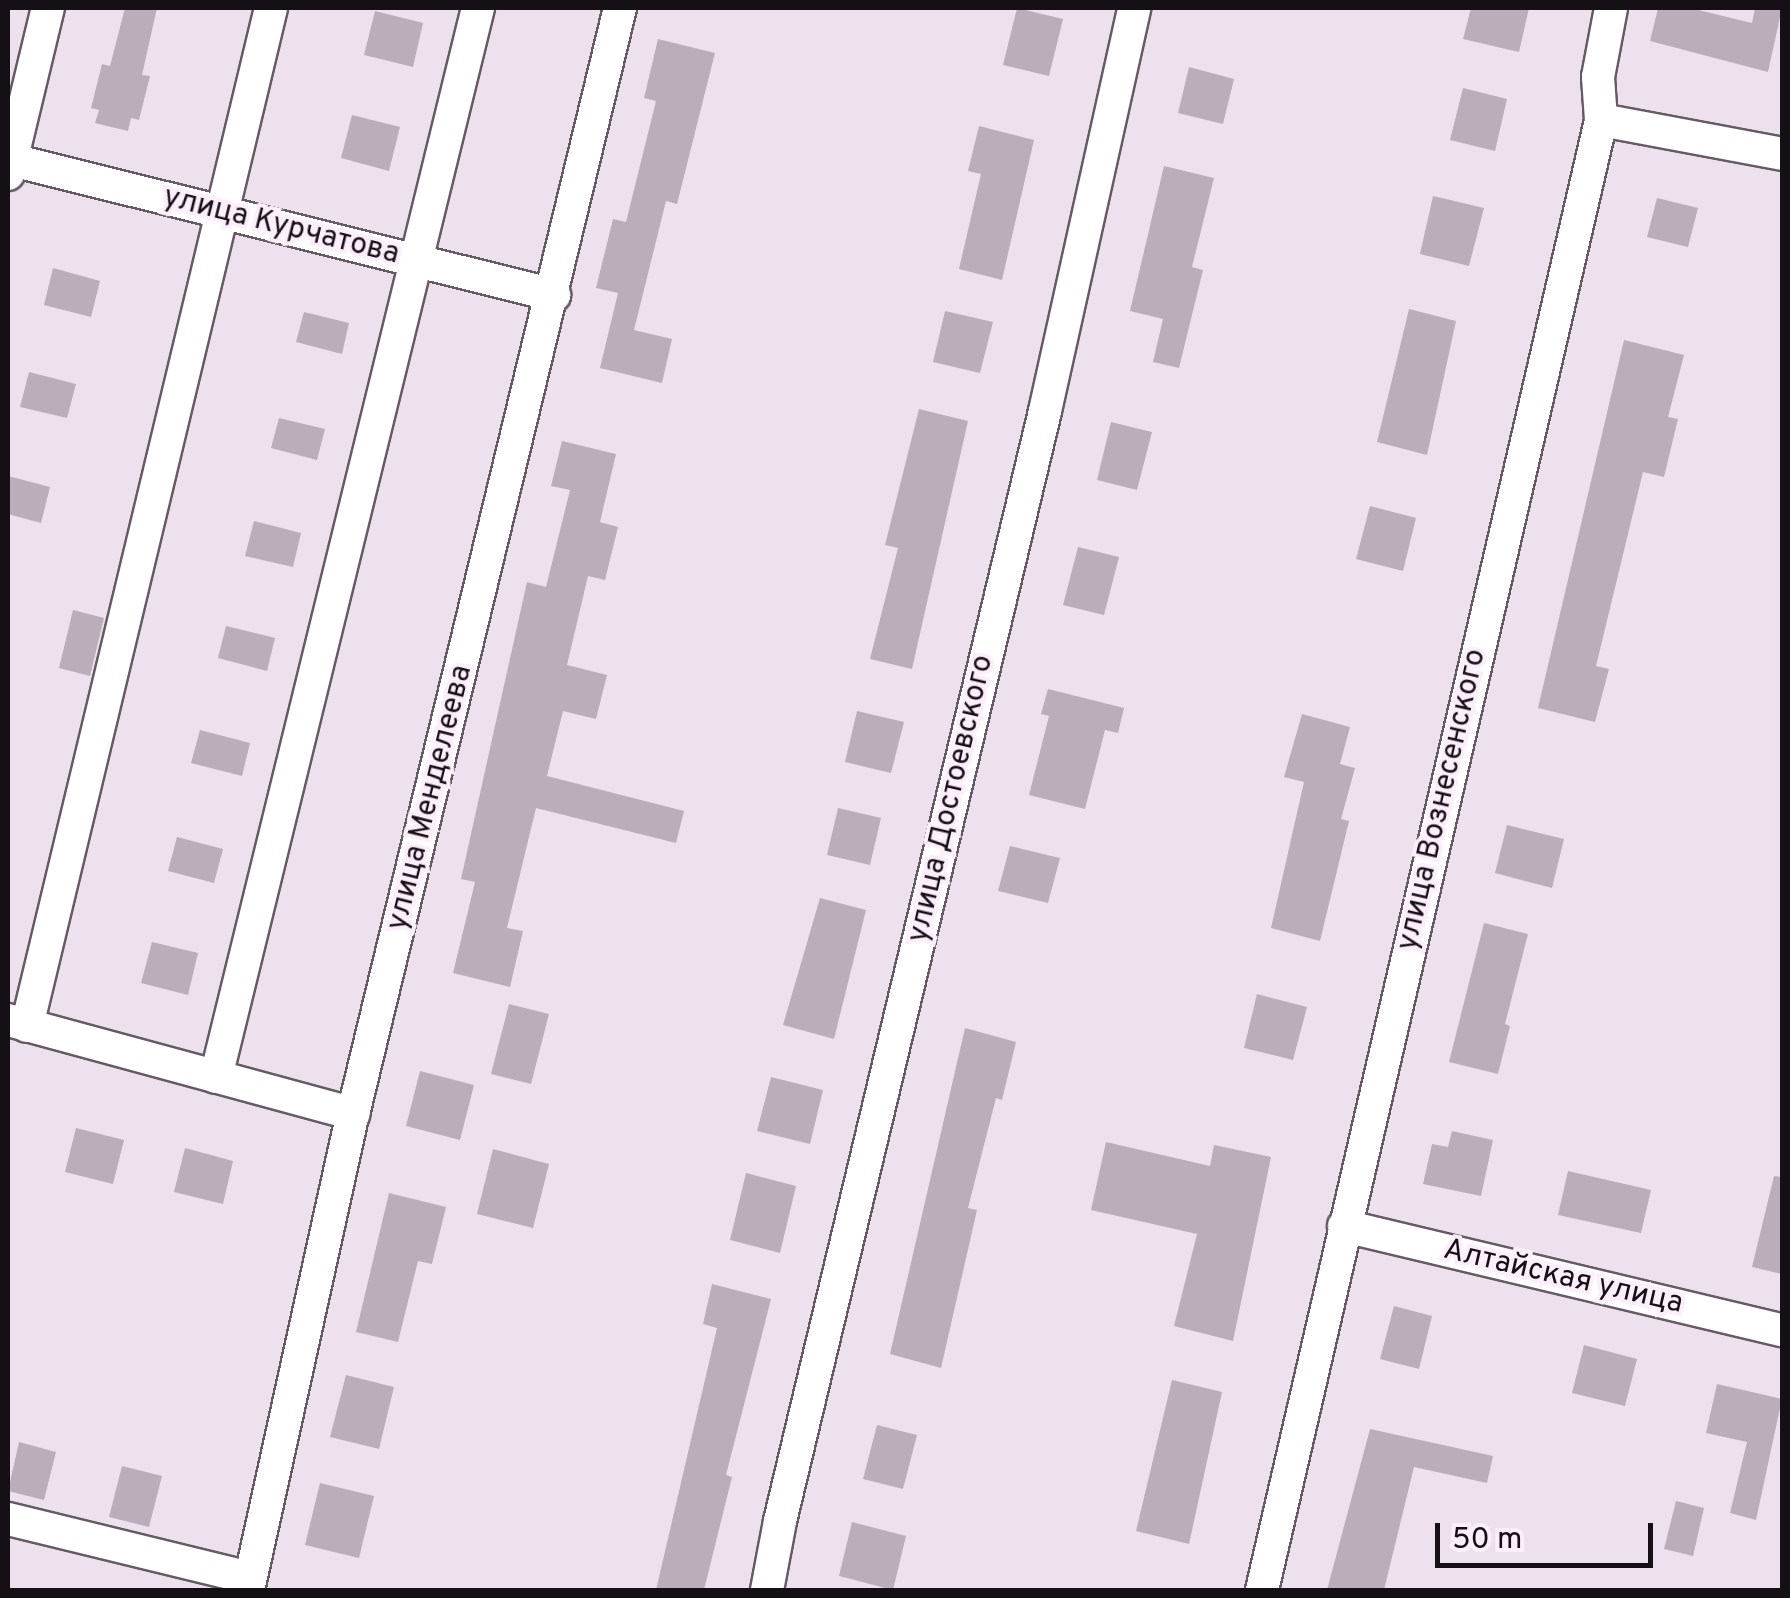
<!DOCTYPE html>
<html>
<head>
<meta charset="utf-8">
<style>
  body { margin:0 }
  #map { position:relative; width:1790px; height:1598px; overflow:hidden; background:#eee1ee; font-family:Overpass,sans-serif }
  div>[style] { position:absolute }
  [style*='--x'] { left:calc(var(--x)*1px); top:calc(var(--y)*1px); width:calc(var(--w)*1px); rotate:calc(var(--a)*1deg) }
  .building>* { inset:0; background:#bbaebb }
  .roads { filter:drop-shadow(2px 0 #655a65) drop-shadow(-2px 0 #655a65) drop-shadow(0 2px #655a65) drop-shadow(0 -2px #655a65) }
  .minor>* { height:32px; margin:-16px; padding:0 16px; transform-origin:16px; border-radius:16px; background:#fff }
  span { translate:-50% -50%; white-space:nowrap; text-align:center; line-height:1.15; -webkit-text-stroke:8px #fceefb; paint-order:stroke }
  .street-label { font-size:30px; color:#151015 }
  .frame { position:absolute; inset:0; border:10px solid #151015; pointer-events:none }
  .scale { position:absolute; left:1435px; top:1523px; width:218px; height:45px; box-sizing:border-box; border:5px solid #151015; border-top:0; padding-left:12px; font-size:30px; line-height:35px; white-space:nowrap; color:#151015; -webkit-text-stroke:8px #fceefb; paint-order:stroke }
</style>
</head>
<body>
<div id="map">
  <div class="building">
    <div style="clip-path:polygon(125px 8px,157px 8px,142px 75px,150px 76px,139px 120px,131px 118px,128px 131px,95px 123px,99px 110px,91px 108px,102px 64px,110px 66px)"></div>
    <div style="clip-path:polygon(1017px 8px,1063px 19px,1049px 76px,1003px 65px)"></div>
    <div style="clip-path:polygon(1471px 8px,1529px 8px,1519px 52px,1463px 39px)"></div>
    <div style="clip-path:polygon(1658px 8px,1690px 8px,1752px 23px,1755px 8px,1782px 8px,1768px 72px,1650px 41px)"></div>
    <div style="clip-path:polygon(375px 11px,423px 23px,413px 67px,364px 55px)"></div>
    <div style="clip-path:polygon(658px 39px,715px 53px,677px 204px,666px 201px,634px 330px,672px 339px,662px 383px,600px 368px,618px 293px,596px 288px,613px 219px,626px 222px,656px 101px,644px 98px)"></div>
    <div style="clip-path:polygon(1189px 67px,1234px 79px,1223px 124px,1178px 113px)"></div>
    <div style="clip-path:polygon(1463px 88px,1507px 99px,1495px 151px,1450px 140px)"></div>
    <div style="clip-path:polygon(352px 115px,400px 127px,389px 171px,341px 158px)"></div>
    <div style="clip-path:polygon(979px 126px,1034px 140px,1002px 280px,959px 269px,981px 174px,968px 171px)"></div>
    <div style="clip-path:polygon(1164px 166px,1214px 178px,1192px 267px,1203px 270px,1179px 368px,1153px 362px,1163px 319px,1130px 311px)"></div>
    <div style="clip-path:polygon(1433px 196px,1484px 208px,1469px 266px,1420px 254px)"></div>
    <div style="clip-path:polygon(1657px 198px,1698px 208px,1688px 247px,1647px 237px)"></div>
    <div style="clip-path:polygon(53px 268px,100px 281px,91px 317px,44px 305px)"></div>
    <div style="clip-path:polygon(1409px 309px,1456px 321px,1427px 455px,1377px 442px)"></div>
    <div style="clip-path:polygon(945px 311px,993px 322px,980px 373px,933px 362px)"></div>
    <div style="clip-path:polygon(304px 312px,349px 323px,342px 354px,296px 342px)"></div>
    <div style="clip-path:polygon(1624px 340px,1684px 355px,1668px 417px,1678px 419px,1664px 477px,1643px 472px,1596px 666px,1609px 669px,1595px 722px,1538px 708px)"></div>
    <div style="clip-path:polygon(29px 372px,76px 384px,67px 418px,20px 407px)"></div>
    <div style="clip-path:polygon(919px 409px,968px 421px,912px 669px,870px 659px,898px 548px,885px 545px)"></div>
    <div style="clip-path:polygon(279px 418px,325px 429px,317px 460px,271px 448px)"></div>
    <div style="clip-path:polygon(1111px 422px,1152px 432px,1137px 490px,1097px 480px)"></div>
    <div style="clip-path:polygon(562px 441px,616px 454px,600px 522px,618px 527px,605px 580px,588px 576px,567px 665px,607px 675px,596px 719px,563px 711px,547px 776px,684px 811px,676px 843px,536px 808px,507px 928px,523px 931px,510px 987px,453px 973px,475px 882px,461px 879px,527px 582px,546px 587px,570px 490px,551px 486px)"></div>
    <div style="clip-path:polygon(8px 476px,50px 487px,41px 523px,8px 514px)"></div>
    <div style="clip-path:polygon(1370px 506px,1416px 518px,1403px 571px,1356px 559px)"></div>
    <div style="clip-path:polygon(254px 521px,301px 533px,293px 567px,245px 556px)"></div>
    <div style="clip-path:polygon(1078px 547px,1119px 557px,1104px 615px,1063px 605px)"></div>
    <div style="clip-path:polygon(73px 610px,104px 618px,90px 676px,59px 668px)"></div>
    <div style="clip-path:polygon(226px 626px,275px 638px,267px 671px,218px 658px)"></div>
    <div style="clip-path:polygon(1048px 689px,1124px 708px,1118px 733px,1105px 730px,1085px 809px,1029px 795px,1049px 716px,1041px 714px)"></div>
    <div style="clip-path:polygon(857px 711px,904px 722px,891px 773px,845px 762px)"></div>
    <div style="clip-path:polygon(1302px 714px,1350px 727px,1340px 764px,1355px 768px,1341px 819px,1349px 821px,1320px 941px,1271px 928px,1304px 782px,1284px 777px)"></div>
    <div style="clip-path:polygon(200px 730px,250px 743px,242px 776px,191px 763px)"></div>
    <div style="clip-path:polygon(838px 808px,881px 818px,870px 865px,827px 855px)"></div>
    <div style="clip-path:polygon(1507px 825px,1564px 839px,1552px 888px,1495px 873px)"></div>
    <div style="clip-path:polygon(177px 837px,223px 849px,214px 883px,168px 871px)"></div>
    <div style="clip-path:polygon(1010px 846px,1060px 858px,1048px 903px,998px 891px)"></div>
    <div style="clip-path:polygon(820px 898px,866px 910px,834px 1039px,783px 1025px)"></div>
    <div style="clip-path:polygon(1484px 923px,1528px 934px,1505px 1024px,1510px 1026px,1498px 1074px,1449px 1062px)"></div>
    <div style="clip-path:polygon(152px 942px,198px 953px,188px 995px,141px 983px)"></div>
    <div style="clip-path:polygon(1257px 994px,1307px 1007px,1293px 1060px,1244px 1048px)"></div>
    <div style="clip-path:polygon(509px 1004px,549px 1014px,531px 1084px,491px 1074px)"></div>
    <div style="clip-path:polygon(965px 1028px,1016px 1042px,1002px 1100px,996px 1098px,968px 1208px,977px 1210px,941px 1368px,890px 1354px)"></div>
    <div style="clip-path:polygon(420px 1071px,474px 1085px,460px 1140px,406px 1126px)"></div>
    <div style="clip-path:polygon(771px 1077px,823px 1090px,810px 1144px,757px 1131px)"></div>
    <div style="clip-path:polygon(76px 1128px,124px 1140px,113px 1184px,65px 1172px)"></div>
    <div style="clip-path:polygon(1452px 1131px,1493px 1140px,1481px 1196px,1423px 1184px,1432px 1144px,1448px 1147px)"></div>
    <div style="clip-path:polygon(1106px 1142px,1210px 1166px,1214px 1145px,1271px 1157px,1233px 1341px,1174px 1326px,1197px 1234px,1091px 1210px)"></div>
    <div style="clip-path:polygon(185px 1148px,233px 1161px,223px 1204px,174px 1192px)"></div>
    <div style="clip-path:polygon(493px 1149px,549px 1164px,533px 1228px,477px 1214px)"></div>
    <div style="clip-path:polygon(1568px 1171px,1651px 1190px,1641px 1233px,1558px 1215px)"></div>
    <div style="clip-path:polygon(746px 1173px,796px 1186px,780px 1253px,730px 1240px)"></div>
    <div style="clip-path:polygon(1774px 1176px,1782px 1177px,1782px 1274px,1752px 1267px)"></div>
    <div style="clip-path:polygon(389px 1193px,446px 1207px,432px 1264px,418px 1261px,398px 1342px,356px 1332px)"></div>
    <div style="clip-path:polygon(712px 1284px,771px 1299px,726px 1475px,732px 1477px,704px 1590px,656px 1590px,717px 1328px,703px 1324px)"></div>
    <div style="clip-path:polygon(1394px 1306px,1432px 1316px,1419px 1369px,1380px 1359px)"></div>
    <div style="clip-path:polygon(1584px 1345px,1637px 1359px,1625px 1406px,1572px 1393px)"></div>
    <div style="clip-path:polygon(346px 1375px,394px 1387px,379px 1449px,330px 1437px)"></div>
    <div style="clip-path:polygon(1172px 1380px,1222px 1392px,1189px 1544px,1136px 1531px)"></div>
    <div style="clip-path:polygon(1717px 1384px,1782px 1399px,1756px 1520px,1730px 1513px,1747px 1442px,1706px 1433px)"></div>
    <div style="clip-path:polygon(877px 1425px,917px 1435px,903px 1489px,863px 1479px)"></div>
    <div style="clip-path:polygon(1370px 1429px,1493px 1456px,1487px 1483px,1414px 1467px,1384px 1590px,1327px 1590px)"></div>
    <div style="clip-path:polygon(19px 1442px,56px 1452px,44px 1500px,8px 1491px)"></div>
    <div style="clip-path:polygon(122px 1466px,162px 1476px,149px 1527px,109px 1517px)"></div>
    <div style="clip-path:polygon(320px 1483px,374px 1496px,359px 1558px,305px 1545px)"></div>
    <div style="clip-path:polygon(1676px 1501px,1704px 1508px,1693px 1556px,1664px 1549px)"></div>
    <div style="clip-path:polygon(852px 1522px,906px 1536px,893px 1590px,839px 1576px)"></div>
  </div>
  <div class="roads">
    <div class="minor">
      <div style="--x:1601;--y:120;--w:184;--a:10.6"></div>
      <div style="--x:8;--y:159;--w:563;--a:13.99"></div>
      <div style="--x:8;--y:174;--w:171;--a:-76.5"></div>
      <div style="--x:8;--y:1020;--w:358;--a:15.2"></div>
      <div style="--x:27;--y:1026;--w:1047;--a:-76.52"></div>
      <div style="--x:216;--y:1077;--w:1101;--a:-76.23"></div>
      <div style="--x:1344;--y:1226;--w:450;--a:13.4"></div>
      <div style="--x:8;--y:1519;--w:249;--a:13.7"></div>
      <div style="--x:248;--y:1590;--w:487;--a:-77.6"></div>
      <div style="--x:353;--y:1114;--w:1138;--a:-76.43"></div>
      <div style="--x:767;--y:1590;--w:70;--a:-79.3"></div>
      <div style="--x:780;--y:1521;--w:1141;--a:-76.57"></div>
      <div style="--x:1045;--y:411;--w:413;--a:-77.5"></div>
      <div style="--x:1262;--y:1590;--w:1509;--a:-77.01"></div>
      <div style="--x:1601;--y:120;--w:43;--a:-94"></div>
      <div style="--x:1598;--y:77;--w:70;--a:-79.3"></div>
    </div>
  </div>
  <div class="street-label">
    <span style="left:281px;top:227px;rotate:14deg">улица Курчатова</span>
    <span style="left:431px;top:798px;rotate:-76deg">улица Менделеева</span>
    <span style="left:952px;top:799px;rotate:-77deg">улица Достоевского</span>
    <span style="left:1443px;top:800px;rotate:-77deg">улица Вознесенского</span>
    <span style="left:1563px;top:1278px;rotate:13deg">Алтайская улица</span>
  </div>
  <div class="frame"></div>
  <div class="scale">50 m</div>
</div>
</body>
</html>
